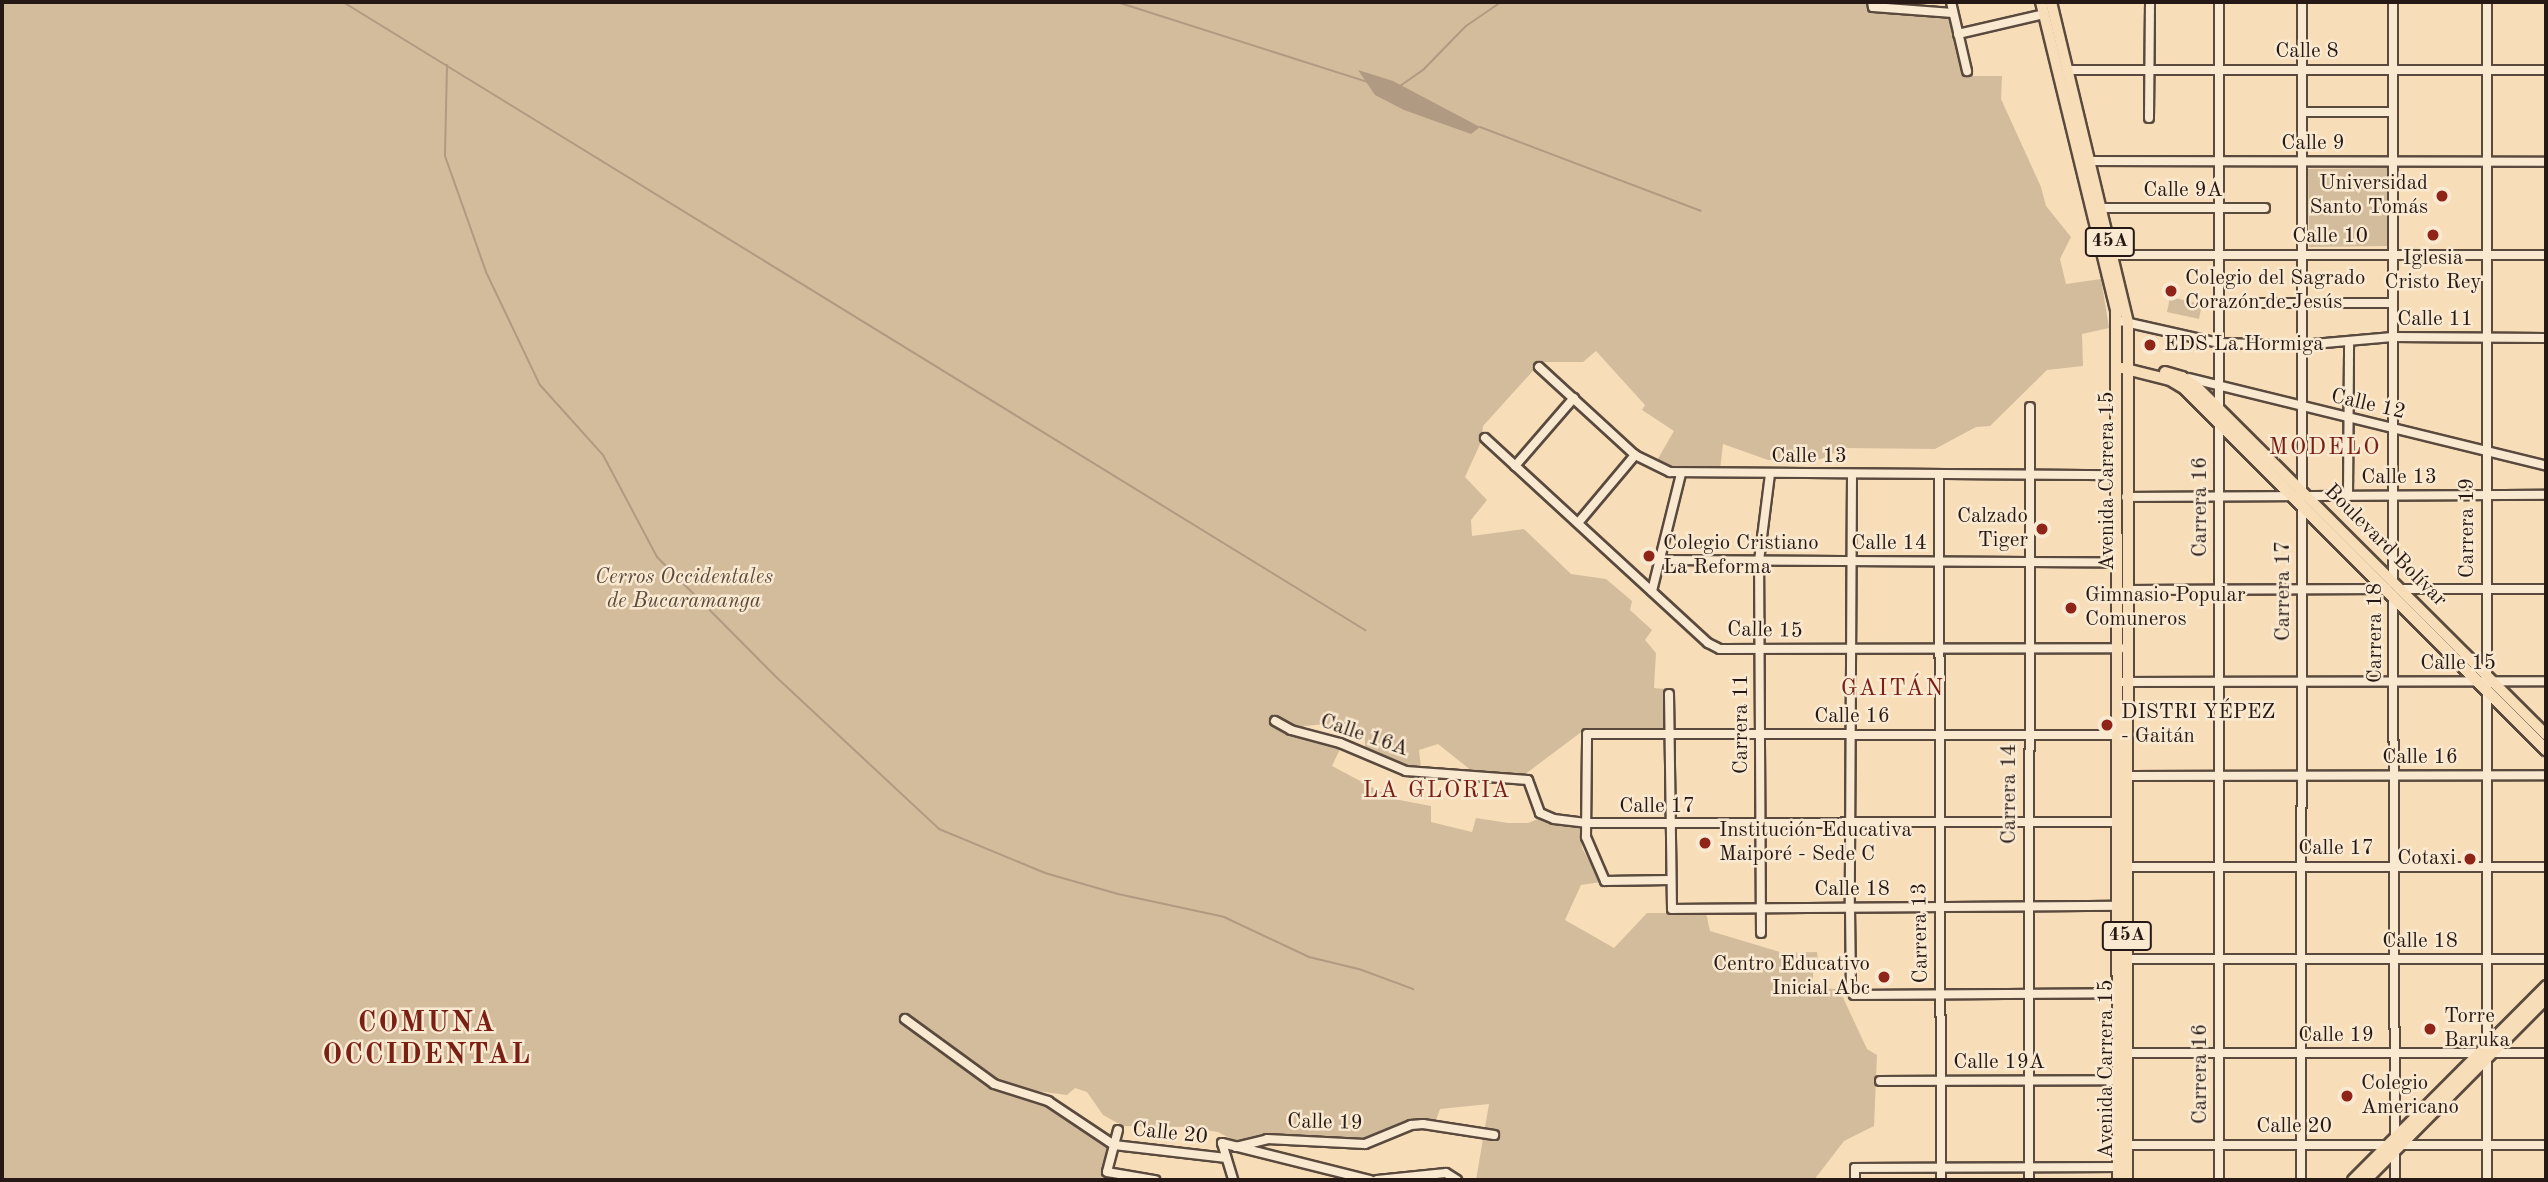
<!DOCTYPE html>
<html>
<head>
<meta charset="utf-8">
<style>
  body { margin:0 }
  #map { position:relative; width:2548px; height:1182px; overflow:hidden; background:#f7ddb8; font-family:"Old Standard TT",serif }
  div>[style] { position:absolute }
  [style*='--x'] { left:calc(var(--x)*1px); top:calc(var(--y)*1px); width:calc(var(--w)*1px); rotate:calc(var(--a)*1deg) }
  .green>* { inset:0; background:#d3bc9c }
  .water>* { inset:0; background:#b09a81 }
  .stream>* { height:2px; margin:-1px; padding:0 1px; transform-origin:1px; border-radius:1px; background:#b09a81 }
  .roads { filter:drop-shadow(2px 0 #5a4a3e) drop-shadow(-2px 0 #5a4a3e) drop-shadow(0 2px #5a4a3e) drop-shadow(0 -2px #5a4a3e) }
  .minor>* { height:8px; margin:-4px; padding:0 4px; transform-origin:4px; border-radius:4px; background:#fae9d1 }
  .major>* { height:10px; margin:-5px; padding:0 5px; transform-origin:5px; border-radius:5px; background:#f7ddb8 }
  .dots>* { width:19px; height:19px; translate:-50% -50%; box-sizing:border-box; border:4px solid #fae9d1; border-radius:50% }
  span { translate:-50% -50%; white-space:nowrap; text-align:center; line-height:1.15; -webkit-text-stroke:5px #fae9d1; paint-order:stroke }
  .shield-label span { padding:2px 5px; background:#fae9d1; border:2px solid; border-radius:5px; -webkit-text-stroke-width:0 }
  .shield-label { font-size:19px; color:#261915; font-weight:700 }
  .street-label { font-size:21px; color:#261915 }
  .poi-label { font-size:21px; color:#261915 }
  .right { translate:-100% -50%; text-align:right }
  .left { translate:0 -50%; text-align:left }
  .park-label { font-size:21px; color:#5a4a3e; font-style:italic }
  .neighbourhood-label { font-size:23px; color:#7a1f14; letter-spacing:2px }
  .district-label { font-size:28px; color:#7a1f14; font-weight:700; letter-spacing:2px }
  .frame { position:absolute; inset:0; border:4px solid #261915; pointer-events:none }
</style>
</head>
<body>
<div id="map">
  <div class="green">
    <div style="clip-path:polygon(2px 2px,1869px 2px,1870px 8px,1948px 16px,1965px 76px,2002px 76px,2001px 99px,2041px 187px,2046px 206px,2071px 237px,2060px 259px,2066px 284px,2101px 279px,2109px 328px,2082px 334px,2083px 366px,2047px 370px,1990px 426px,1976px 427px,1935px 449px,1845px 448px,1821px 459px,1768px 460px,1723px 444px,1720px 470px,1678px 468px,1656px 462px,1674px 431px,1642px 410px,1645px 405px,1596px 351px,1583px 362px,1541px 362px,1483px 426px,1481px 442px,1465px 477px,1487px 500px,1471px 520px,1472px 536px,1524px 529px,1571px 574px,1606px 579px,1632px 601px,1630px 610px,1652px 630px,1645px 640px,1656px 653px,1654px 688px,1665px 689px,1665px 730px,1584px 730px,1524px 775px,1472px 771px,1438px 744px,1419px 750px,1421px 768px,1399px 767px,1365px 751px,1365px 735px,1327px 724px,1304px 726px,1299px 737px,1341px 747px,1332px 766px,1394px 799px,1431px 806px,1431px 822px,1472px 832px,1476px 818px,1508px 823px,1528px 823px,1541px 818px,1581px 827px,1582px 848px,1601px 882px,1581px 885px,1565px 920px,1614px 948px,1647px 913px,1706px 913px,1710px 931px,1783px 953px,1817px 952px,1819px 968px,1813px 973px,1813px 988px,1839px 989px,1867px 1049px,1877px 1055px,1874px 1126px,1844px 1141px,1814px 1180px,1476px 1180px,1489px 1104px,1440px 1109px,1436px 1120px,1416px 1119px,1365px 1138px,1273px 1135px,1237px 1142px,1218px 1132px,1188px 1127px,1123px 1126px,1103px 1115px,1087px 1092px,1075px 1088px,1067px 1095px,1037px 1091px,1027px 1098px,1049px 1106px,1110px 1149px,1101px 1180px,2px 1180px)"></div>
    <div style="clip-path:polygon(2387px 168px,2388px 246px,2309px 247px,2308px 169px)"></div>
    <div style="clip-path:polygon(2170px 297px,2202px 304px,2199px 319px,2167px 312px)"></div>
  </div>
  <div class="water">
    <div style="clip-path:polygon(1358px 70px,1393px 81px,1480px 127px,1471px 134px,1404px 110px,1375px 95px)"></div>
  </div>
  <div class="stream">
    <div style="--x:343;--y:2;--w:1200;--a:31.57"></div>
    <div style="--x:1117;--y:2;--w:262;--a:17.7"></div>
    <div style="--x:447;--y:65;--w:91;--a:91.3"></div>
    <div style="--x:445;--y:156;--w:123;--a:70.5"></div>
    <div style="--x:486;--y:272;--w:125;--a:64.5"></div>
    <div style="--x:540;--y:385;--w:94;--a:48"></div>
    <div style="--x:603;--y:455;--w:115;--a:62.1"></div>
    <div style="--x:657;--y:557;--w:166;--a:45.2"></div>
    <div style="--x:774;--y:675;--w:226;--a:43"></div>
    <div style="--x:939;--y:829;--w:115;--a:22.5"></div>
    <div style="--x:1045;--y:873;--w:76;--a:16"></div>
    <div style="--x:1118;--y:894;--w:108;--a:12.2"></div>
    <div style="--x:1224;--y:917;--w:94;--a:25.2"></div>
    <div style="--x:1309;--y:957;--w:51;--a:13.5"></div>
    <div style="--x:1359;--y:969;--w:58;--a:20.3"></div>
    <div style="--x:1400;--y:86;--w:29;--a:-35"></div>
    <div style="--x:1424;--y:69;--w:60;--a:-45.7"></div>
    <div style="--x:1466;--y:26;--w:42;--a:-34.4"></div>
    <div style="--x:1480;--y:127;--w:236;--a:20.8"></div>
  </div>
  <div class="roads">
    <div class="minor">
      <div style="--x:1872;--y:2;--w:5;--a:79"></div>
      <div style="--x:1873;--y:7;--w:80;--a:4.3"></div>
      <div style="--x:1951;--y:2;--w:71;--a:76.9"></div>
      <div style="--x:2302;--y:2;--w:490;--a:90"></div>
      <div style="--x:2393;--y:2;--w:581;--a:90"></div>
      <div style="--x:2487;--y:2;--w:1178;--a:90"></div>
      <div style="--x:1958;--y:34;--w:88;--a:-13.1"></div>
      <div style="--x:2067;--y:70;--w:479;--a:0"></div>
      <div style="--x:2302;--y:112;--w:91;--a:0"></div>
      <div style="--x:2149;--y:118;--w:116;--a:-89.5"></div>
      <div style="--x:2084;--y:161;--w:462;--a:0.1"></div>
      <div style="--x:2101;--y:208;--w:164;--a:0"></div>
      <div style="--x:2113;--y:255;--w:433;--a:0"></div>
      <div style="--x:2219;--y:303;--w:174;--a:0"></div>
      <div style="--x:2116;--y:320;--w:106;--a:12.6"></div>
      <div style="--x:2219;--y:343;--w:83;--a:1.4"></div>
      <div style="--x:2302;--y:345;--w:91;--a:-5"></div>
      <div style="--x:2393;--y:337;--w:153;--a:0.4"></div>
      <div style="--x:1539;--y:367;--w:130;--a:42.5"></div>
      <div style="--x:1635;--y:455;--w:39;--a:26"></div>
      <div style="--x:1670;--y:472;--w:447;--a:0.4"></div>
      <div style="--x:2189;--y:378;--w:368;--a:13.8"></div>
      <div style="--x:1485;--y:438;--w:303;--a:42.6"></div>
      <div style="--x:1708;--y:643;--w:13;--a:27"></div>
      <div style="--x:1720;--y:649;--w:401;--a:-0.1"></div>
      <div style="--x:1515;--y:466;--w:90;--a:-49.1"></div>
      <div style="--x:1852;--y:475;--w:433;--a:90.3"></div>
      <div style="--x:1850;--y:908;--w:78;--a:89.3"></div>
      <div style="--x:1851;--y:986;--w:9;--a:72"></div>
      <div style="--x:1854;--y:995;--w:264;--a:-0.4"></div>
      <div style="--x:1939;--y:475;--w:705;--a:89.84"></div>
      <div style="--x:2348;--y:496;--w:155;--a:-89.6"></div>
      <div style="--x:2126;--y:497;--w:420;--a:-0.3"></div>
      <div style="--x:1578;--y:523;--w:89;--a:-50"></div>
      <div style="--x:1660;--y:560;--w:457;--a:0.3"></div>
      <div style="--x:2399;--y:589;--w:147;--a:0"></div>
      <div style="--x:2126;--y:590;--w:260;--a:-0.2"></div>
      <div style="--x:1652;--y:591;--w:121;--a:-76.1"></div>
      <div style="--x:2393;--y:596;--w:584;--a:89.8"></div>
      <div style="--x:2122;--y:682;--w:424;--a:-0.1"></div>
      <div style="--x:1669;--y:694;--w:215;--a:89.2"></div>
      <div style="--x:1672;--y:909;--w:446;--a:-0.4"></div>
      <div style="--x:1275;--y:721;--w:18;--a:29"></div>
      <div style="--x:1291;--y:730;--w:51;--a:14.9"></div>
      <div style="--x:1340;--y:743;--w:72;--a:23"></div>
      <div style="--x:1406;--y:771;--w:122;--a:4.2"></div>
      <div style="--x:1528;--y:780;--w:35;--a:70"></div>
      <div style="--x:1540;--y:813;--w:15;--a:23"></div>
      <div style="--x:1554;--y:819;--w:32;--a:7"></div>
      <div style="--x:1586;--y:823;--w:531;--a:-0.11"></div>
      <div style="--x:2127;--y:776;--w:419;--a:-0.1"></div>
      <div style="--x:2127;--y:867;--w:419;--a:0"></div>
      <div style="--x:1670;--y:880;--w:65;--a:179.1"></div>
      <div style="--x:1605;--y:881;--w:48;--a:-113.4"></div>
      <div style="--x:1586;--y:837;--w:103;--a:-89.4"></div>
      <div style="--x:1587;--y:734;--w:530;--a:0.11"></div>
      <div style="--x:1761;--y:933;--w:372;--a:-90.3"></div>
      <div style="--x:1759;--y:561;--w:88;--a:-82.8"></div>
      <div style="--x:2127;--y:959;--w:419;--a:0"></div>
      <div style="--x:905;--y:1019;--w:110;--a:36.1"></div>
      <div style="--x:994;--y:1084;--w:57;--a:17.5"></div>
      <div style="--x:1048;--y:1101;--w:79;--a:33.7"></div>
      <div style="--x:1114;--y:1145;--w:113;--a:6.6"></div>
      <div style="--x:2127;--y:1053;--w:419;--a:0"></div>
      <div style="--x:1880;--y:1081;--w:238;--a:-0.2"></div>
      <div style="--x:1118;--y:1130;--w:43;--a:104.7"></div>
      <div style="--x:1107;--y:1172;--w:49;--a:9.5"></div>
      <div style="--x:1222;--y:1143;--w:153;--a:14"></div>
      <div style="--x:1222;--y:1143;--w:39;--a:73"></div>
      <div style="--x:2127;--y:1145;--w:419;--a:0"></div>
      <div style="--x:1236;--y:1147;--w:32;--a:-14"></div>
      <div style="--x:1267;--y:1139;--w:98;--a:2.9"></div>
      <div style="--x:1365;--y:1144;--w:50;--a:-22.4"></div>
      <div style="--x:1411;--y:1125;--w:12;--a:-5"></div>
      <div style="--x:1423;--y:1124;--w:72;--a:8.8"></div>
      <div style="--x:1377;--y:1180;--w:69;--a:-5.8"></div>
      <div style="--x:1446;--y:1173;--w:13;--a:32"></div>
      <div style="--x:1855;--y:1180;--w:12;--a:-90"></div>
      <div style="--x:1855;--y:1168;--w:263;--a:-0.2"></div>
      <div style="--x:2029;--y:1180;--w:773;--a:-89.93"></div>
      <div style="--x:2219;--y:1180;--w:1178;--a:-90"></div>
      <div style="--x:2301;--y:1180;--w:675;--a:-89.92"></div>
    </div>
    <div class="major">
      <div style="--x:2041;--y:2;--w:317;--a:76.3"></div>
      <div style="--x:2116;--y:310;--w:870;--a:89.87"></div>
      <div style="--x:2051;--y:2;--w:330;--a:76.5"></div>
      <div style="--x:2128;--y:323;--w:857;--a:90.07"></div>
      <div style="--x:2122;--y:368;--w:49;--a:14"></div>
      <div style="--x:2170;--y:380;--w:17;--a:31"></div>
      <div style="--x:2185;--y:389;--w:511;--a:45"></div>
      <div style="--x:2165;--y:372;--w:18;--a:16"></div>
      <div style="--x:2182;--y:377;--w:18;--a:34"></div>
      <div style="--x:2197;--y:387;--w:493;--a:44.9"></div>
      <div style="--x:2353;--y:1180;--w:274;--a:-45.1"></div>
      <div style="--x:2366;--y:1180;--w:255;--a:-45.2"></div>
    </div>
  </div>
  <div class="dots">
    <div style="left:2442px;top:196px;background:#8f2418"></div>
    <div style="left:2433px;top:235px;background:#8f2418"></div>
    <div style="left:2171px;top:291px;background:#8f2418"></div>
    <div style="left:2150px;top:345px;background:#8f2418"></div>
    <div style="left:2042px;top:529px;background:#8f2418"></div>
    <div style="left:1649px;top:556px;background:#8f2418"></div>
    <div style="left:2071px;top:608px;background:#8f2418"></div>
    <div style="left:2107px;top:725px;background:#8f2418"></div>
    <div style="left:1705px;top:843px;background:#8f2418"></div>
    <div style="left:2470px;top:859px;background:#8f2418"></div>
    <div style="left:1884px;top:977px;background:#8f2418"></div>
    <div style="left:2430px;top:1029px;background:#8f2418"></div>
    <div style="left:2347px;top:1096px;background:#8f2418"></div>
  </div>
  <div class="shield-label">
    <span style="left:2110px;top:242px">45A</span>
    <span style="left:2127px;top:936px">45A</span>
  </div>
  <div class="street-label">
    <span style="left:2307px;top:52px">Calle 8</span>
    <span style="left:2313px;top:144px">Calle 9</span>
    <span style="left:2183px;top:191px">Calle 9A</span>
    <span style="left:2330px;top:237px">Calle 10</span>
    <span style="left:2435px;top:320px">Calle 11</span>
    <span style="left:2368px;top:405px;rotate:13deg">Calle 12</span>
    <span style="left:1809px;top:457px">Calle 13</span>
    <span style="left:2399px;top:478px">Calle 13</span>
    <span style="left:2108px;top:481px;rotate:-90deg">Avenida Carrera 15</span>
    <span style="left:2201px;top:507px;rotate:-90deg">Carrera 16</span>
    <span style="left:2468px;top:528px;rotate:-90deg">Carrera 19</span>
    <span style="left:1889px;top:544px">Calle 14</span>
    <span style="left:2385px;top:546px;rotate:45deg">Boulevard Bolívar</span>
    <span style="left:2284px;top:591px;rotate:-90deg">Carrera 17</span>
    <span style="left:1765px;top:631px;rotate:1deg">Calle 15</span>
    <span style="left:2376px;top:633px;rotate:-90deg">Carrera 18</span>
    <span style="left:2458px;top:664px">Calle 15</span>
    <span style="left:1852px;top:717px">Calle 16</span>
    <span style="left:1742px;top:724px;rotate:-90deg">Carrera 11</span>
    <span style="left:1364px;top:736px;rotate:19deg">Calle 16A</span>
    <span style="left:2420px;top:758px">Calle 16</span>
    <span style="left:2010px;top:794px;rotate:-90deg">Carrera 14</span>
    <span style="left:1657px;top:807px">Calle 17</span>
    <span style="left:2336px;top:849px">Calle 17</span>
    <span style="left:1852px;top:890px">Calle 18</span>
    <span style="left:1921px;top:933px;rotate:-91deg">Carrera 13</span>
    <span style="left:2420px;top:942px">Calle 18</span>
    <span style="left:2336px;top:1036px">Calle 19</span>
    <span style="left:1999px;top:1063px">Calle 19A</span>
    <span style="left:2107px;top:1069px;rotate:-90deg">Avenida Carrera 15</span>
    <span style="left:2201px;top:1074px;rotate:-90deg">Carrera 16</span>
    <span style="left:1325px;top:1123px;rotate:1deg">Calle 19</span>
    <span style="left:2294px;top:1127px">Calle 20</span>
    <span style="left:1170px;top:1134px;rotate:6deg">Calle 20</span>
  </div>
  <div class="poi-label">
    <span class="right" style="left:2428px;top:196px">Universidad<br>Santo Tomás</span>
    <span style="left:2433px;top:271px">Iglesia<br>Cristo Rey</span>
    <span class="left" style="left:2185px;top:291px">Colegio del Sagrado<br>Corazón de Jesús</span>
    <span class="left" style="left:2164px;top:345px">EDS La Hormiga</span>
    <span class="right" style="left:2028px;top:529px">Calzado<br>Tiger</span>
    <span class="left" style="left:1663px;top:556px">Colegio Cristiano<br>La Reforma</span>
    <span class="left" style="left:2085px;top:608px">Gimnasio Popular<br>Comuneros</span>
    <span class="left" style="left:2121px;top:725px">DISTRI YÉPEZ<br>- Gaitán</span>
    <span class="left" style="left:1719px;top:843px">Institución Educativa<br>Maiporé - Sede C</span>
    <span class="right" style="left:2456px;top:859px">Cotaxi</span>
    <span class="right" style="left:1870px;top:977px">Centro Educativo<br>Inicial Abc</span>
    <span class="left" style="left:2444px;top:1029px">Torre<br>Baruka</span>
    <span class="left" style="left:2361px;top:1096px">Colegio<br>Americano</span>
  </div>
  <div class="park-label">
    <span style="left:684px;top:590px">Cerros Occidentales<br>de Bucaramanga</span>
  </div>
  <div class="neighbourhood-label">
    <span style="left:2325px;top:448px">MODELO</span>
    <span style="left:1893px;top:689px">GAITÁN</span>
    <span style="left:1437px;top:791px">LA GLORIA</span>
  </div>
  <div class="district-label">
    <span style="left:427px;top:1040px">COMUNA<br>OCCIDENTAL</span>
  </div>
  <div class="frame"></div>
</div>
</body>
</html>
